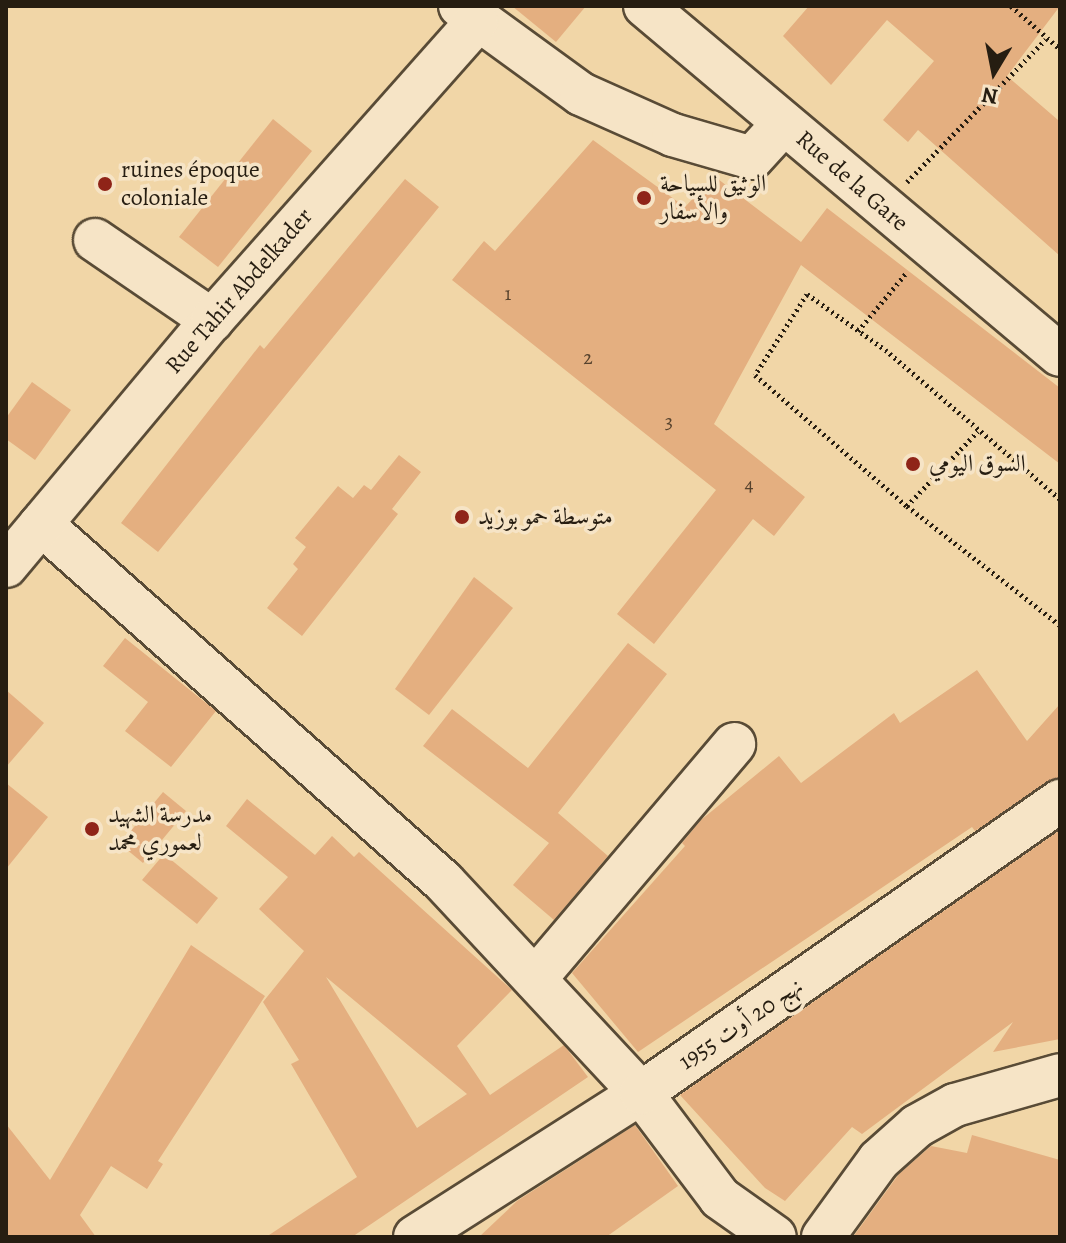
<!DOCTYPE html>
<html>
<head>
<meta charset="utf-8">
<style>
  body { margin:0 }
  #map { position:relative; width:1066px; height:1243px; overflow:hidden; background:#f1d6a7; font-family:Alegreya,Amiri,serif }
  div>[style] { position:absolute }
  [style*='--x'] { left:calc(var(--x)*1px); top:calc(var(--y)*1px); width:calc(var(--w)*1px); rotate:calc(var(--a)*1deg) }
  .building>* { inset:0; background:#e4af80 }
  .path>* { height:5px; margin-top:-2.5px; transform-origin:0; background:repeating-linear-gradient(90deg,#261d11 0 2px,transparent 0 6px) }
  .roads { filter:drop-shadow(2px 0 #594b36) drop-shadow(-2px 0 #594b36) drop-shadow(0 2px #594b36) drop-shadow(0 -2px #594b36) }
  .minor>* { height:42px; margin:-21px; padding:0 21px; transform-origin:21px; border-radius:21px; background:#f6e4c6 }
  .dots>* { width:22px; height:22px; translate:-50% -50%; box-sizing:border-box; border:4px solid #f6e4c6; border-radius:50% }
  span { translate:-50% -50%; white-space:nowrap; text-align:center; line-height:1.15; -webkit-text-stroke:7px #f6e4c6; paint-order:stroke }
  .number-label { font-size:20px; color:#56422d }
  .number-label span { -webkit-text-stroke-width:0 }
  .poi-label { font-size:24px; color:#261d11 }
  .left { translate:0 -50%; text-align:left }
  .street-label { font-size:24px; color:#261d11 }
  .frame { position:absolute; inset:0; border:8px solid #261d11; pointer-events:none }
  .north { position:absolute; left:954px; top:32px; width:80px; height:80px; -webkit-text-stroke:6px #f6e4c6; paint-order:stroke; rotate:190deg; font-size:22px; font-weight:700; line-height:32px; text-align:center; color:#261d11 }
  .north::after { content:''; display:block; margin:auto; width:28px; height:36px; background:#261d11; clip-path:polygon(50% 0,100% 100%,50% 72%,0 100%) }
</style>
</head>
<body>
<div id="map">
  <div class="building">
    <div style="clip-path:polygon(512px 6px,586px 6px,556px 42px)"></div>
    <div style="clip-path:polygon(809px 6px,1060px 6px,1007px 76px,1058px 120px,1060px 256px,918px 130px,908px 142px,883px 120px,934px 61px,887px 20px,831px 85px,783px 36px)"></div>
    <div style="clip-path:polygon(273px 119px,312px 151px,218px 267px,179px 237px)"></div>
    <div style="clip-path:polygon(593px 140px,685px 207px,714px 176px,801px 242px,827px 208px,1060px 388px,1060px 464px,801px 265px,714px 424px,805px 497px,774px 536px,753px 519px,654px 644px,617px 614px,716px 490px,452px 280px,484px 241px,495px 251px)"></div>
    <div style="clip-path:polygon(405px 179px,439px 207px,158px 552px,121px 523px,260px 345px,264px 349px)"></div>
    <div style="clip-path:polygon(32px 382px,71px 410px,35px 460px,6px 439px,6px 418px)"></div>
    <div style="clip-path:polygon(399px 455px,421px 472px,392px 509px,398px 514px,302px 636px,267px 608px,298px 569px,293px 564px,306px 547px,295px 538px,338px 486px,353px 498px,364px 485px,371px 490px)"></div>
    <div style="clip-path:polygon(474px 577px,513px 608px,429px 715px,395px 689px)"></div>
    <div style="clip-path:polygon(125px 638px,216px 711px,171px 767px,125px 731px,148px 702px,103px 666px)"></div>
    <div style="clip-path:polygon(628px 643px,667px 674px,558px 813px,608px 856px,554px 920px,513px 885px,549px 843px,423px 746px,452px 709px,528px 768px)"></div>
    <div style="clip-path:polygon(977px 670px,1027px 741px,1060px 704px,1060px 777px,975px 831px,972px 827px,638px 1052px,572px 973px,685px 846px,682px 843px,701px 820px,779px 756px,801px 783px,894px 713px,900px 723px)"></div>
    <div style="clip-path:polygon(6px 690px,44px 723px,6px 767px)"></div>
    <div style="clip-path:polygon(6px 783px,48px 817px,6px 869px)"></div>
    <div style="clip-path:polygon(163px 792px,186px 811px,143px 863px,120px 844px)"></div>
    <div style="clip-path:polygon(evenodd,247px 799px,315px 855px,332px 836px,354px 857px,359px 852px,512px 990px,457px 1046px,490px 1095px,564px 1045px,588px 1077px,352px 1237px,266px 1237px,357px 1177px,291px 1064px,299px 1060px,263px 1002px,304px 951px,259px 909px,288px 877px,226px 826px,247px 799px,326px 977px,467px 1094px,417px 1128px,326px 977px)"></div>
    <div style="clip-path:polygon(1060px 830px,1060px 1039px,993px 1052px,1013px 1022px,862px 1134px,852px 1127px,785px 1201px,765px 1188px,680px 1095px)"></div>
    <div style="clip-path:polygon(164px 854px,218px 898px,197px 924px,142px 880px)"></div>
    <div style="clip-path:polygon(191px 945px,265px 996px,158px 1161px,163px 1164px,147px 1189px,111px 1166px,80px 1215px,96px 1237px,6px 1237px,6px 1124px,50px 1180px)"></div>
    <div style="clip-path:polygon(635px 1125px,678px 1186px,606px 1237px,479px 1237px,517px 1201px)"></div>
    <div style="clip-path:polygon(972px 1135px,1060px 1160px,1060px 1237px,853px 1237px,899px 1174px,931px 1146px,967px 1153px)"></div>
  </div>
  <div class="path">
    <div style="--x:1011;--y:6;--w:65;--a:41.3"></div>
    <div style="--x:907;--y:182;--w:199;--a:-45.8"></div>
    <div style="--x:858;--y:331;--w:77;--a:-50.3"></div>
    <div style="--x:1060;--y:499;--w:228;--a:-139.5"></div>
    <div style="--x:887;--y:351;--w:98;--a:-144.5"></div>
    <div style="--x:807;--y:294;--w:96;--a:122.7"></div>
    <div style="--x:755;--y:375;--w:201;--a:40.8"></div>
    <div style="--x:907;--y:506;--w:194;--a:37.9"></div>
    <div style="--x:907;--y:506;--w:103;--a:-46.6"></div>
  </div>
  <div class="roads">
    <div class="minor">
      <div style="--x:460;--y:6;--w:150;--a:36"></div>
      <div style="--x:581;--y:94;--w:101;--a:24"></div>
      <div style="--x:673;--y:135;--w:82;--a:16.2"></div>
      <div style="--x:752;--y:158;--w:47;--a:-47.6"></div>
      <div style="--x:645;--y:6;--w:542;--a:40.06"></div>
      <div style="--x:95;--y:240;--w:142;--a:34.4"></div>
      <div style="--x:41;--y:524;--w:538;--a:41.61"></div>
      <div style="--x:443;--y:881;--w:290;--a:47"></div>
      <div style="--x:641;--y:1093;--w:131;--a:53"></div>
      <div style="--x:720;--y:1198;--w:67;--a:35.3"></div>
      <div style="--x:6;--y:566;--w:321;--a:-50.1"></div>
      <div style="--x:212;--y:320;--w:399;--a:-48.4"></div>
      <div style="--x:535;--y:979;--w:308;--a:-49.7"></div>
      <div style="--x:415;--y:1237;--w:268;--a:-32.5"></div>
      <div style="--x:641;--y:1093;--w:511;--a:-34.87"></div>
      <div style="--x:823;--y:1237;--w:95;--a:-54"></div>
      <div style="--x:879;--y:1160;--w:51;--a:-41.8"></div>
      <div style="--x:917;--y:1126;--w:43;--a:-28.9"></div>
      <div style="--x:955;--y:1105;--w:109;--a:-15.9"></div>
    </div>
  </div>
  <div class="dots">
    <div style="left:105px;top:184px;background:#8f2418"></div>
    <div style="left:644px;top:198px;background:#8f2418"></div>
    <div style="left:913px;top:464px;background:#8f2418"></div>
    <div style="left:462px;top:517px;background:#8f2418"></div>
    <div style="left:92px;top:829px;background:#8f2418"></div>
  </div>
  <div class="number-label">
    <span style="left:508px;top:293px">1</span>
    <span style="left:588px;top:357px">2</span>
    <span style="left:669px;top:421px">3</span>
    <span style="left:749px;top:484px">4</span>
  </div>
  <div class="poi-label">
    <span class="left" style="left:121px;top:184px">ruines époque<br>coloniale</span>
    <span class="left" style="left:660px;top:198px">الوثيق للسياحة<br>والأسفار</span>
    <span class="left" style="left:929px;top:464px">السوق اليومي</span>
    <span class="left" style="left:478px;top:517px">متوسطة حمو بوزيد</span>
    <span class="left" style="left:108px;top:829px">مدرسة الشهيد<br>لعموري محمد</span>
  </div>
  <div class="street-label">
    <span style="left:852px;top:181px;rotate:41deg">Rue de la Gare</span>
    <span style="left:239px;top:291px;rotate:-49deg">Rue Tahir Abdelkader</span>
    <span style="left:741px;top:1024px;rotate:-34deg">نهج 20 أوت 1955</span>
  </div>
  <div class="frame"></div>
  <div class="north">N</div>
</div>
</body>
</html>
